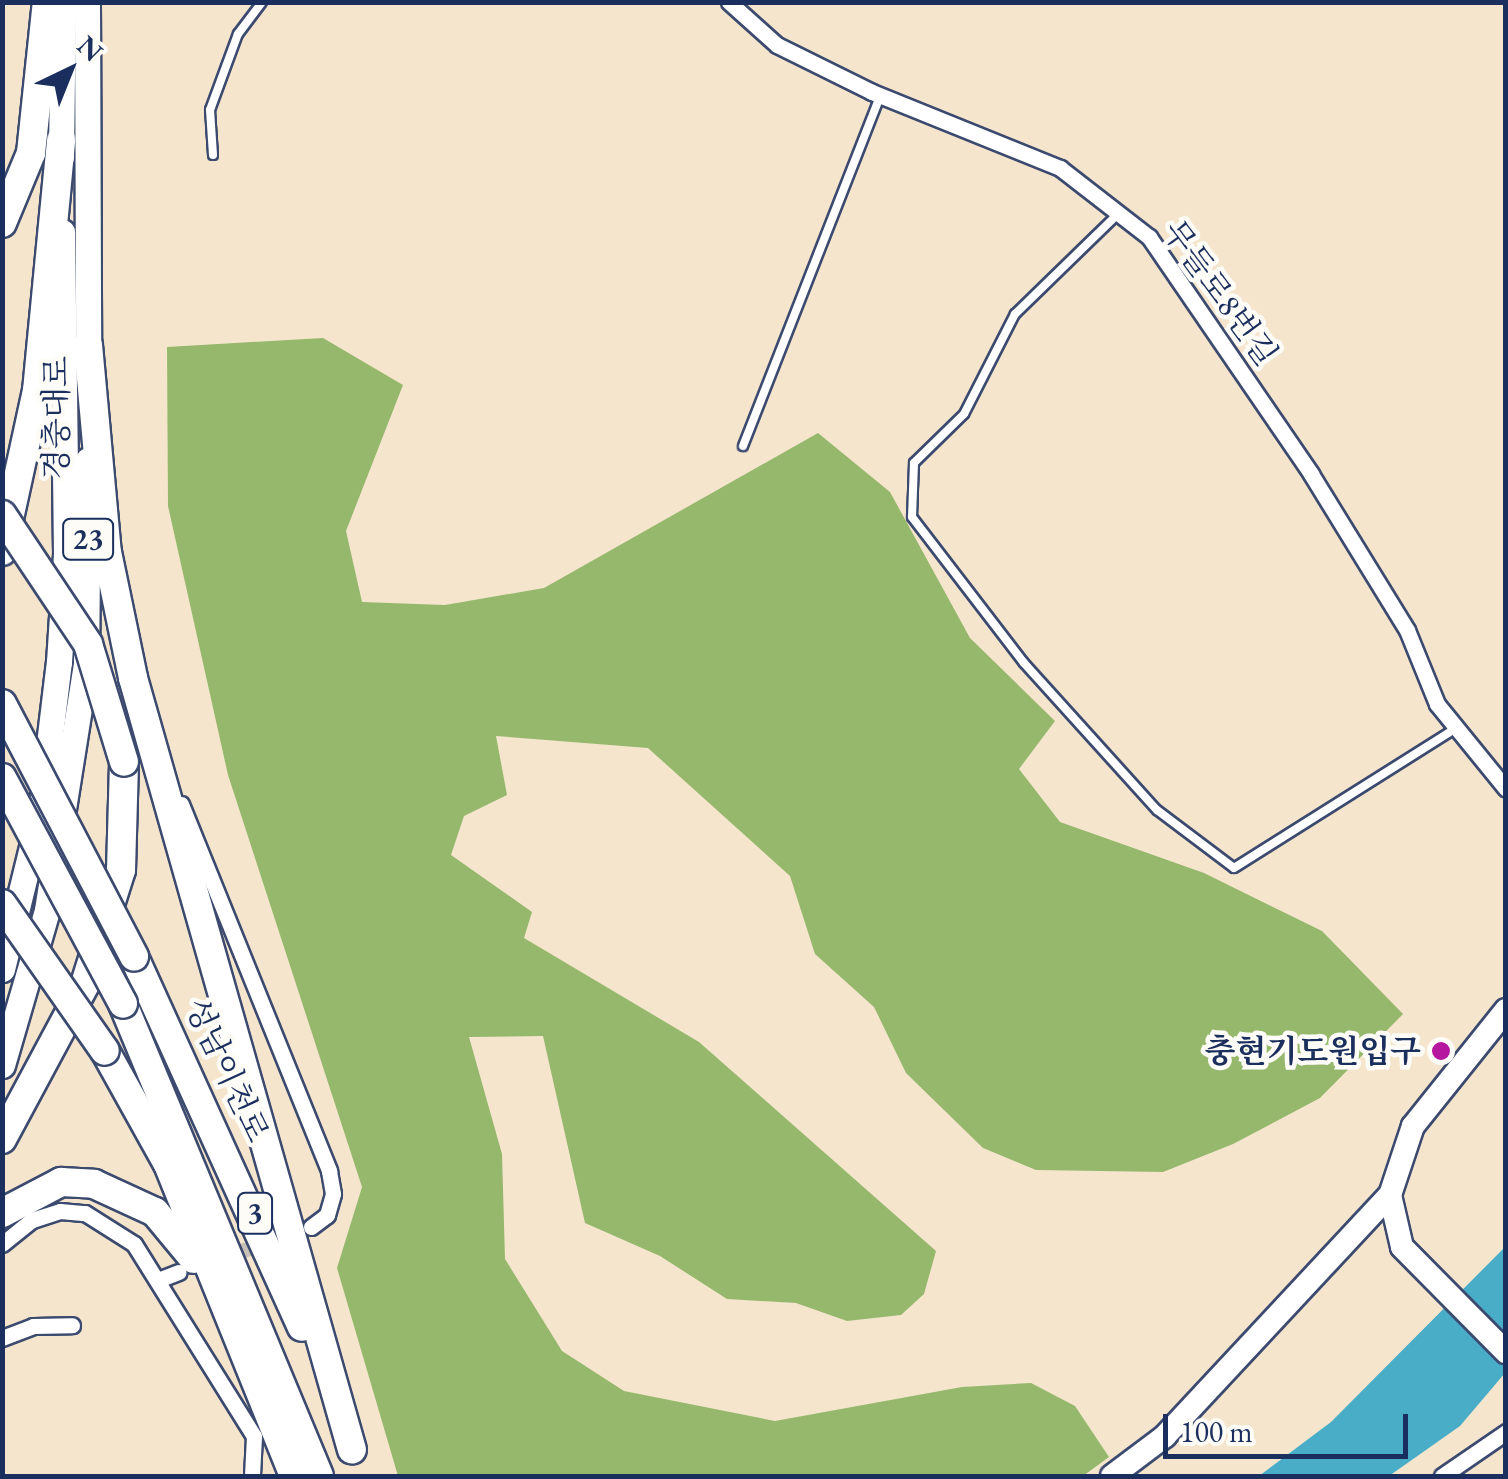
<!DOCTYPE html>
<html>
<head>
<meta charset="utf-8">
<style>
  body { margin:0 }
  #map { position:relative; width:1508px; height:1479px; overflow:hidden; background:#f5e5cd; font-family:"EB Garamond","Noto Serif KR",serif }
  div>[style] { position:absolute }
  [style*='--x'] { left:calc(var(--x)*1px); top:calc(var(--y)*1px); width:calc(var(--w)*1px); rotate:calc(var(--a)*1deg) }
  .forest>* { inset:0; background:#95b86c }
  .water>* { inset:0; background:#49adc8 }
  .street-tunnel>* { height:15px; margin-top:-7.5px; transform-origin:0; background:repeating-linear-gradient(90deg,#c9c1b7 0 15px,transparent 0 23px) }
  .roads { filter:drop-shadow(2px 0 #3c4a6f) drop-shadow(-2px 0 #3c4a6f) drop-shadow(0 2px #3c4a6f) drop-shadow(0 -2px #3c4a6f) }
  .lane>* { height:8px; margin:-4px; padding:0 4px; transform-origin:4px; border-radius:4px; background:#fff }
  .street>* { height:15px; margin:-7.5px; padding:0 7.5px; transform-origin:7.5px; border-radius:7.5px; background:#fff }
  .secondary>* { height:22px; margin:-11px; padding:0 11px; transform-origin:11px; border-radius:11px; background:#fff }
  .primary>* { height:25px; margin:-12.5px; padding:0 12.5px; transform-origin:12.5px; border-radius:12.5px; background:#fff }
  .highway>* { height:28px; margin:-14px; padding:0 14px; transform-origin:14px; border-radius:14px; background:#fff }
  .bridges { filter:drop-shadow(2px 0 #3c4a6f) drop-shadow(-2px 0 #3c4a6f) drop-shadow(0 2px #3c4a6f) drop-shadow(0 -2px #3c4a6f) }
  .highway-bridge>* { height:28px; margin:-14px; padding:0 14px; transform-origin:14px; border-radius:14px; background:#fff }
  .dots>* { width:28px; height:28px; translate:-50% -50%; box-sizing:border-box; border:5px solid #fdfcf7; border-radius:50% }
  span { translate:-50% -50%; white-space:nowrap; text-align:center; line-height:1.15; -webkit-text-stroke:9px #fdfcf7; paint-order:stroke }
  .shield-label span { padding:2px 8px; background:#fdfcf7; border:2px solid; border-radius:8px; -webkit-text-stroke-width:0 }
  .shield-label { font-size:30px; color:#1b2f5e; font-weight:700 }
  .street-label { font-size:32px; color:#1b2f5e }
  .poi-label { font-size:32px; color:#1b2f5e; font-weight:700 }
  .right { translate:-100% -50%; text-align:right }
  .frame { position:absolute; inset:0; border:5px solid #1b2f5e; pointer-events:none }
  .north { position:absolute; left:20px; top:20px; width:100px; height:100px; -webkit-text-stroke:8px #fdfcf7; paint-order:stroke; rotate:43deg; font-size:28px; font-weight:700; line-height:40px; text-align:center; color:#1b2f5e }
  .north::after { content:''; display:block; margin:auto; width:35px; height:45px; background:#1b2f5e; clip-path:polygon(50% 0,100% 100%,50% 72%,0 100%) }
  .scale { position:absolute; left:1163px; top:1414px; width:245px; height:45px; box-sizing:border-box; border:5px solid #1b2f5e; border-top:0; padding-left:12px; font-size:30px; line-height:35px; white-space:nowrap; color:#1b2f5e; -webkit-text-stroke:8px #fdfcf7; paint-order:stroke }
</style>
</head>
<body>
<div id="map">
  <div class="forest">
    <div style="clip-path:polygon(323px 338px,403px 385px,346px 531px,362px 602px,445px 605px,544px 588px,818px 433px,890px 492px,970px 638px,1055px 721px,1019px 769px,1060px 822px,1204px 873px,1322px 931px,1403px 1014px,1320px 1098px,1233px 1144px,1163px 1172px,1036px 1170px,983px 1148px,906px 1073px,874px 1007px,815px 954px,790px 876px,648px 748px,496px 736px,507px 795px,464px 816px,451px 855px,532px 912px,524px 938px,699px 1042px,936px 1251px,924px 1294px,901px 1315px,847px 1321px,796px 1303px,727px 1299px,660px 1256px,585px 1223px,543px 1036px,469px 1037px,502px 1154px,505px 1259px,562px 1351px,624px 1391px,775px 1421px,962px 1387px,1031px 1383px,1075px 1406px,1109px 1457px,1083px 1476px,398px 1476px,337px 1268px,362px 1187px,228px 775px,168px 506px,167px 347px)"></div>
  </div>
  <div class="water">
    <div style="clip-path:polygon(1505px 1247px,1505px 1373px,1460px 1426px,1389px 1476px,1259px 1476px,1331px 1422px)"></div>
  </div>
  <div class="street-tunnel">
    <div style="--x:221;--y:1258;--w:52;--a:-19.1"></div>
  </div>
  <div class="roads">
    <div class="lane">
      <div style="--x:213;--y:155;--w:45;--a:-93.8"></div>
      <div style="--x:210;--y:110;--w:81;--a:-69.8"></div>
      <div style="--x:238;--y:34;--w:40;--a:-53"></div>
      <div style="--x:1119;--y:213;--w:145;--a:135.8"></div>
      <div style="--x:1015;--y:314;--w:112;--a:117"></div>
      <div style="--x:964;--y:414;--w:70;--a:135.6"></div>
      <div style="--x:914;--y:463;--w:54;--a:92.1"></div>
      <div style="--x:912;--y:517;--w:184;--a:52.5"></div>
      <div style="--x:1024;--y:663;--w:198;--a:47.9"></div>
      <div style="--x:1157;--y:810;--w:96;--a:37"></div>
      <div style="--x:1234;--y:868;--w:261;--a:-32.2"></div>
      <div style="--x:743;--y:446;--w:376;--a:-68.6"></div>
    </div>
    <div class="street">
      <div style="--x:729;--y:2;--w:64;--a:41.9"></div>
      <div style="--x:777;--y:45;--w:106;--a:26.3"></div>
      <div style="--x:872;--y:92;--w:203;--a:22"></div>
      <div style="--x:1060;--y:168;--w:113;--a:37.8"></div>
      <div style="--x:1149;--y:237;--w:287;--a:55.6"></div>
      <div style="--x:1311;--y:474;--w:183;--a:58.4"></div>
      <div style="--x:1407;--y:630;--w:80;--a:67.9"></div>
      <div style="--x:1437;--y:704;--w:109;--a:50.9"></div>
      <div style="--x:181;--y:804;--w:396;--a:68"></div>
      <div style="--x:329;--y:1171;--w:23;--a:80"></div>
      <div style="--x:333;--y:1194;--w:22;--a:106"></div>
      <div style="--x:327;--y:1215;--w:20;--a:143"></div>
      <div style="--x:2;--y:1244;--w:38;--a:-39"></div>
      <div style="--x:32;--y:1220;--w:29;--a:-18"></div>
      <div style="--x:60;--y:1211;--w:25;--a:5"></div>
      <div style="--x:85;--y:1213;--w:58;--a:32.3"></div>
      <div style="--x:134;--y:1244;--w:226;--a:58"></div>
      <div style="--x:254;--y:1436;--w:40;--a:92.9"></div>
      <div style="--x:158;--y:1280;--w:22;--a:-21"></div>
      <div style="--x:2;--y:1338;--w:33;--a:-21"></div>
      <div style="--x:33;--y:1326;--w:39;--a:-1"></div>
      <div style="--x:1442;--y:1476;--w:78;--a:-34.5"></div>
    </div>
    <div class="secondary">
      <div style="--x:1506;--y:1010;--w:149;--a:128.7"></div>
      <div style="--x:1413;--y:1126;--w:73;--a:108.4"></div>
      <div style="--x:1390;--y:1195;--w:53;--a:77"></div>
      <div style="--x:1402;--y:1247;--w:148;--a:45.3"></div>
      <div style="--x:1112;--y:1476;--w:66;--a:-37"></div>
      <div style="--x:1165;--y:1436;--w:330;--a:-47"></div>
    </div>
    <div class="primary">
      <div style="--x:87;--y:2;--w:363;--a:89.8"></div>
      <div style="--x:61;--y:157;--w:155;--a:-89.3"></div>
      <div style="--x:2;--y:969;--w:164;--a:-76.2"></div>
      <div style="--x:41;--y:810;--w:149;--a:-83.1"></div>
      <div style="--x:59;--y:662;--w:109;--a:-86.3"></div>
      <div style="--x:66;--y:553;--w:321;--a:-90.7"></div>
      <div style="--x:2;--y:1065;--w:161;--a:-73.8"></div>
      <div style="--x:47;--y:910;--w:250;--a:-81"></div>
      <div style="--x:86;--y:663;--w:203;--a:-89.4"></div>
    </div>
    <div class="highway">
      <div style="--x:2;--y:223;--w:76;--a:-67.5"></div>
      <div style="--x:31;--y:153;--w:152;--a:-84"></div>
      <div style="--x:88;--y:345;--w:208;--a:84.8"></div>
      <div style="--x:107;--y:552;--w:129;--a:78.3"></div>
      <div style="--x:133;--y:678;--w:802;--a:74.16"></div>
      <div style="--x:2;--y:551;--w:164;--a:-77.7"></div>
      <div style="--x:37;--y:391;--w:252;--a:-84.5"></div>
      <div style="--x:134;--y:957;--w:406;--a:65.6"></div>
      <div style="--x:123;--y:1004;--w:511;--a:67.45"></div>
      <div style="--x:105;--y:1051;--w:129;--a:60.9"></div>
      <div style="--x:168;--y:1164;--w:336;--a:68"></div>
      <div style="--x:2;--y:1139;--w:176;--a:-61.8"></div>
      <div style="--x:85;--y:984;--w:120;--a:-72.5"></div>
      <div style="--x:121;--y:870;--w:108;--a:-88.4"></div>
      <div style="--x:2;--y:1213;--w:67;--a:-27.7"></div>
      <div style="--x:61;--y:1182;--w:33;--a:3"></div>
      <div style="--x:94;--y:1184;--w:67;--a:24.7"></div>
      <div style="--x:155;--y:1212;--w:61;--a:50.3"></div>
    </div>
  </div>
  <div class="bridges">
    <div class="highway-bridge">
      <div style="--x:2;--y:515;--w:155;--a:56.3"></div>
      <div style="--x:88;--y:644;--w:123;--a:73"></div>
      <div style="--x:2;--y:704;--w:285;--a:62.4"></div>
      <div style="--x:2;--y:778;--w:256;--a:61.8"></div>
      <div style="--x:2;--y:904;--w:179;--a:55"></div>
    </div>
  </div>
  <div class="dots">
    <div style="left:1441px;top:1051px;background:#b5179e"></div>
  </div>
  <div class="shield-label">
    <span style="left:88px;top:539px">23</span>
    <span style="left:255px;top:1213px">3</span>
  </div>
  <div class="street-label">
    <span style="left:1220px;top:293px;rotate:54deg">무들로8번길</span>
    <span style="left:56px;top:418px;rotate:-90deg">경충대로</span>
    <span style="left:227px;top:1070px;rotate:65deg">성남이천로</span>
  </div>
  <div class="poi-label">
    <span class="right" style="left:1421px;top:1051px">충현기도원입구</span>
  </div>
  <div class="frame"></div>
  <div class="north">N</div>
  <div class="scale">100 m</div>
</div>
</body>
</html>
